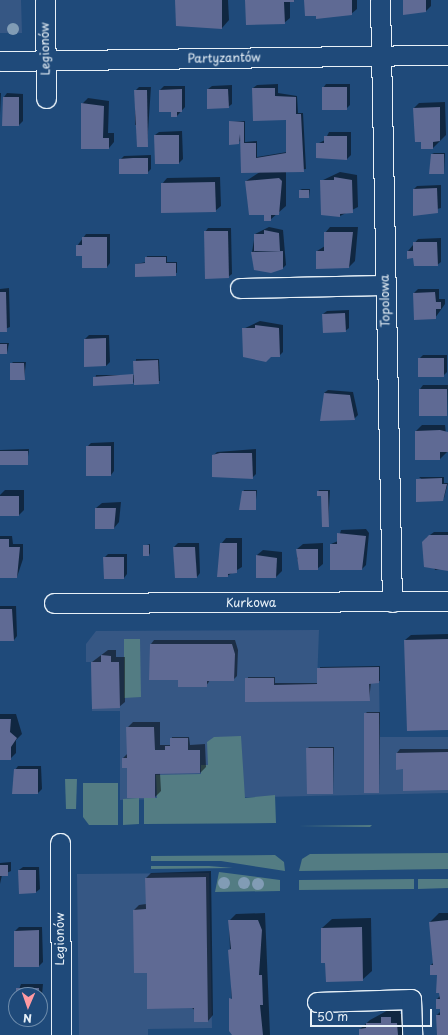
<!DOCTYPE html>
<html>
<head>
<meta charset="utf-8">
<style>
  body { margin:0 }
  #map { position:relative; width:448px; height:1035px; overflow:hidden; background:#1f4a7a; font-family:"Playpen Sans",sans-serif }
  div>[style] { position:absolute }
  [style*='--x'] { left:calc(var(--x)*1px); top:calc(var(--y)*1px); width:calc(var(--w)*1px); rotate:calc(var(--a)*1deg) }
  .built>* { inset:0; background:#365784 }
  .green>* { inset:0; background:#537c83 }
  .shadow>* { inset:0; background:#0007 }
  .building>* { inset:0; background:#5f6a94 }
  .roads { filter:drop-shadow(1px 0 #e8f1f8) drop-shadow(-1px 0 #e8f1f8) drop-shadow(0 1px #e8f1f8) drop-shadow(0 -1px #e8f1f8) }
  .minor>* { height:19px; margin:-9.5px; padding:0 9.5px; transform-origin:9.5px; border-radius:9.5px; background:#1f4a7a }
  .trees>* { width:12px; height:12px; margin:-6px; border-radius:50%; background:#819cb5 }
  span { translate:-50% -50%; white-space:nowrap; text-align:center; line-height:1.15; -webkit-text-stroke:3px #1f4a7a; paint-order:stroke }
  .street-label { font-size:12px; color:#e8f1f8 }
  .north { position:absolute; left:8px; top:987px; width:40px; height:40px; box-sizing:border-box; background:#1f4a7a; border:1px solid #6f8dac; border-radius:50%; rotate:182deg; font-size:11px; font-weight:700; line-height:16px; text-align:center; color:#e8f1f8 }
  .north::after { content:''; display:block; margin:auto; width:14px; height:18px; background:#ff9aa2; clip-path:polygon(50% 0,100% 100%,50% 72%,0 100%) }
  .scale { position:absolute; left:310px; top:1009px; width:122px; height:18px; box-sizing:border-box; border:2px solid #e8f1f8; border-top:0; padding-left:5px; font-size:12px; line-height:14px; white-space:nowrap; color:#e8f1f8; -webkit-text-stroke:3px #1f4a7a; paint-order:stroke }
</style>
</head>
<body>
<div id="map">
  <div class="built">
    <div style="clip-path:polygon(0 0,21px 0,22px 33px,0 33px)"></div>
    <div style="clip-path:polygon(319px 630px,317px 684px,379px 683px,380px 737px,448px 737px,448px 793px,120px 800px,120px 711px,92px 711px,91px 662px,86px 662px,86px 644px,96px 631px)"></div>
    <div style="clip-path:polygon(209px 873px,212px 1028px,148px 1029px,148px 1035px,79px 1035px,77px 874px)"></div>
  </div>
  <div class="green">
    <div style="clip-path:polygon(124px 639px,140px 639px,141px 697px,124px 698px)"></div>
    <div style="clip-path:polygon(241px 736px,245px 798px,275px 795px,276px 823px,144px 824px,144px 798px,157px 798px,156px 775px,201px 774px,201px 765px,208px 765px,207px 742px,214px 737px)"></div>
    <div style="clip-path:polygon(65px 779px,77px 779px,76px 809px,66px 809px)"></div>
    <div style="clip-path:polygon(83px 783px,118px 783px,118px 825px,89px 825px,83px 817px)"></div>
    <div style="clip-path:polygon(139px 798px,139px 824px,123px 825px,123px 799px)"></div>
    <div style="clip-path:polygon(372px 825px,370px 827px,298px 826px)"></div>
    <div style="clip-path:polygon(448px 853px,448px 869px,299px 871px,302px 859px,310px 854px)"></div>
    <div style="clip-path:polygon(275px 855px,284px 862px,285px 871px,221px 861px,151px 861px,151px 856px)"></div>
    <div style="clip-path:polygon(151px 866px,209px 866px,233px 868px,151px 869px)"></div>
    <div style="clip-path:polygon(219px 872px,280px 880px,280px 891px,215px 892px)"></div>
    <div style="clip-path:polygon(414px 879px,414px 889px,299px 890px,299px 880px)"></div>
    <div style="clip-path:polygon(418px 879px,448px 879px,448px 888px,418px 889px)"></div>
  </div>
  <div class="shadow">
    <div style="clip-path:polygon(176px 0,228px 0,229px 20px,222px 28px)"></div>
    <div style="clip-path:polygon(246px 0,295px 0,290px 1px,290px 18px,284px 23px)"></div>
    <div style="clip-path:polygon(305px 0,357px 0,357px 9px,351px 14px)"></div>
    <div style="clip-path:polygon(404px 0,431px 0,431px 6px,426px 11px)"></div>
    <div style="clip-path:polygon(278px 84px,278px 93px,297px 96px,298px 113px,303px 113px,306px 169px,286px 171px,286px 206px,270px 220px,246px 181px,260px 172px,241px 141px,230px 144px,230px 122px,245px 121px,245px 142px,257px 141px,257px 157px,287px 152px,287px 119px,253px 88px,257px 85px)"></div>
    <div style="clip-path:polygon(326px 84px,350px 84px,350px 105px,346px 109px,323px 88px)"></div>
    <div style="clip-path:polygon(232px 85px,232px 104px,228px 107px,208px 89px,212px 86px)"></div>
    <div style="clip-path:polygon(164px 86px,185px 86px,185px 107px,177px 116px,160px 90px)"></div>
    <div style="clip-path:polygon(139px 87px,151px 87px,147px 146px,139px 125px,135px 125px,135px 91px)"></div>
    <div style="clip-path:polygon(0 93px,1px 93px,0 115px)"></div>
    <div style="clip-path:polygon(7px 93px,23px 94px,23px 121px,19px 125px,4px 97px)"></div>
    <div style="clip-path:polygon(88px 98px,109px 101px,108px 133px,114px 133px,114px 142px,109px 148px,82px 104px)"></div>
    <div style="clip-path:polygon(445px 102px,446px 135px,433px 148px,422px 141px,414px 108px,419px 103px)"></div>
    <div style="clip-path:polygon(182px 131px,183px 159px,179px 163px,155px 135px,159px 132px)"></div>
    <div style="clip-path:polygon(329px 132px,351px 132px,351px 155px,347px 159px,316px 157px,317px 144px,325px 140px)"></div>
    <div style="clip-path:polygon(434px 153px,445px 153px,444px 173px,432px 154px)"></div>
    <div style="clip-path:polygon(151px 155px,151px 169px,147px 173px,120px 160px,124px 156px)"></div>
    <div style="clip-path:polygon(340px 172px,357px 175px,358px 207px,340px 216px,321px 181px)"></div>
    <div style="clip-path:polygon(220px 177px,221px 206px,215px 211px,162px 184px,167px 178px)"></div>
    <div style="clip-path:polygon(441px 185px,441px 208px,414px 215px,414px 189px,417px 186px)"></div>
    <div style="clip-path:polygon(310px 189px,309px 197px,300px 190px,302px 189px)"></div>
    <div style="clip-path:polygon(269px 227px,283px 230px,286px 265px,282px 269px,255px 269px,252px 252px,255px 234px)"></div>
    <div style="clip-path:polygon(330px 227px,358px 227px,355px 261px,349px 267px,317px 251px,325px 246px,325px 233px)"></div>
    <div style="clip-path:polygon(208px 228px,231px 228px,232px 274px,228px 277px,205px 232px)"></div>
    <div style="clip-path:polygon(86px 234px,110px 234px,110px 263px,107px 267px,83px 255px,77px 246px)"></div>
    <div style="clip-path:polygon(441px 238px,441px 262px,437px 265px,408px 251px,418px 239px)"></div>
    <div style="clip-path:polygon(147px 256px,167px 256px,167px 262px,177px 262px,177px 273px,136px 264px,146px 262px)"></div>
    <div style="clip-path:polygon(9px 288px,10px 327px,0 331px,0 289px)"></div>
    <div style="clip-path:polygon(418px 289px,439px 289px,439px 299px,445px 299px,445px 304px,435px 318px,414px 293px)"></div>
    <div style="clip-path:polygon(349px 310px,349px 328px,345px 331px,323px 314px,327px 311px)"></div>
    <div style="clip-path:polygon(260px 321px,283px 325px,283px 352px,279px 356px,271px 356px,243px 329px)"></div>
    <div style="clip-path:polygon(89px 335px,109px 335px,110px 362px,106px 366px,85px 339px)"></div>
    <div style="clip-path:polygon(0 343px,9px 343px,7px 353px,0 353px)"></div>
    <div style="clip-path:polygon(423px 355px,447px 355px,447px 372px,443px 376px,419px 359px)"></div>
    <div style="clip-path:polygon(136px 359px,159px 359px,160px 381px,94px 385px,96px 375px,135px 375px)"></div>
    <div style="clip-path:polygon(13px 362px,26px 362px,24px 379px,11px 364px)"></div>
    <div style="clip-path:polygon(423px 385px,448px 385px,447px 415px,420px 389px)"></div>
    <div style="clip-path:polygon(328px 390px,353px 392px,358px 415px,354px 419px,324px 393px)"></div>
    <div style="clip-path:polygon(422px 425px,445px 425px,448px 451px,440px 459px,416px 431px)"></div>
    <div style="clip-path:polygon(114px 442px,114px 471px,111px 475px,87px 447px,91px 443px)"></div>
    <div style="clip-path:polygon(29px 449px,27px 464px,0 464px,0 450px)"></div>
    <div style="clip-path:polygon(256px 449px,256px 474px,252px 478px,213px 456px,217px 452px)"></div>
    <div style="clip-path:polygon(419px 477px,444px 477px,444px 483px,448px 483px,444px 498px)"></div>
    <div style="clip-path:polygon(5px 490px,24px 490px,24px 510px,19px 515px,0 515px,0 495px)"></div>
    <div style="clip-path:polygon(244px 490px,257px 490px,255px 509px,243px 492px)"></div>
    <div style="clip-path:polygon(319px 490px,330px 490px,328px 526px,322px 495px,318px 492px)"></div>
    <div style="clip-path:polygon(121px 502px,119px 522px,114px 528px,96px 508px,102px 503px)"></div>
    <div style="clip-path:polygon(366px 529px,369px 533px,366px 565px,362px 569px,331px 544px,338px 541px,341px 530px)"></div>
    <div style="clip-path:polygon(434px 532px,448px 532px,448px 568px,435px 570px,426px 538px)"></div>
    <div style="clip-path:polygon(0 536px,12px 536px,13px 544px,23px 544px,23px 559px,17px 577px,0 577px)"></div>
    <div style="clip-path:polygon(226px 538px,242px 538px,242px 567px,227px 576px,221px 544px)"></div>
    <div style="clip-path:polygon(178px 543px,199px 543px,200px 573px,197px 577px,174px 547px)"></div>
    <div style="clip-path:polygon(323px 543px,323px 564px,317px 569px,297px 559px,297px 549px,303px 544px)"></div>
    <div style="clip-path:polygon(150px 544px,150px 553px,149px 555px,144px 546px)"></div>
    <div style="clip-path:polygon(263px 550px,282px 552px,282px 571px,276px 577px,257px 577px,257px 555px)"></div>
    <div style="clip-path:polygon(108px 554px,127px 554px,127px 574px,124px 578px,104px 558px)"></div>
    <div style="clip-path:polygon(0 606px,16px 606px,17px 636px,14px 640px,0 640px)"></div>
    <div style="clip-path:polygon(448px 634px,448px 729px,405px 640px,411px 635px)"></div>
    <div style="clip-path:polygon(154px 640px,235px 640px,238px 650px,237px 676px,233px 680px,210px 680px,206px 686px,179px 679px,151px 644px)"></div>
    <div style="clip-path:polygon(108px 650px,116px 650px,116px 657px,125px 657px,125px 702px,119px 707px,92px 662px)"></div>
    <div style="clip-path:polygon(380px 666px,380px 681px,371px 683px,369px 700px,246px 701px,248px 677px,275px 677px,275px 683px,318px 683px,320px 667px)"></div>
    <div style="clip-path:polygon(367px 712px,380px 712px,379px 792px,365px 714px)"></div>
    <div style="clip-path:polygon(0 714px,16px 714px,22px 734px,16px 740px,16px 753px,10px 759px,0 759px)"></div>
    <div style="clip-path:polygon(133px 722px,160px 722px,160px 745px,171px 745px,172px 737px,189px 737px,190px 745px,205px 744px,206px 767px,200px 773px,160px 773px,161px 791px,155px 797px,123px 758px,128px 753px,127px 728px)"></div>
    <div style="clip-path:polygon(309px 747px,334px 747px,333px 793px,307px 749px)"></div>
    <div style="clip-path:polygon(400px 749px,448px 749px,448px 789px,404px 768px,397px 753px)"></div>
    <div style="clip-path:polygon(18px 766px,41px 766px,42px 789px,38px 793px,15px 770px)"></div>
    <div style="clip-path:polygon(11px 862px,11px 871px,2px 875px,0 884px,0 863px)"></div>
    <div style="clip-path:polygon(23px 867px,39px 867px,40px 889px,36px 892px,19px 870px)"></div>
    <div style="clip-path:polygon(211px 871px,213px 1015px,208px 1021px,148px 972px,134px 910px,139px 905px,146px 904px,146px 878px,151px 873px)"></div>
    <div style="clip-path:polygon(265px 913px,270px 1035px,233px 1035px,229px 921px,236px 914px)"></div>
    <div style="clip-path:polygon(439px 913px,448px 913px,448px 1035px,438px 1034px,437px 1015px,441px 1011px,437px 999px,440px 996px,438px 974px,431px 965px,434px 962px,430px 922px)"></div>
    <div style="clip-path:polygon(371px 918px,372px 971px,362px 980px,322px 928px,332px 919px)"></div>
    <div style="clip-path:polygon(19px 927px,42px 927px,43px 962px,39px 966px,15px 966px,15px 931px)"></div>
    <div style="clip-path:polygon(21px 984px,43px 984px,40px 1016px,40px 995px,17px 995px)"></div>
    <div style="clip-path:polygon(392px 1008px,400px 1008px,400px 1014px,407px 1014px,407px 1035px,360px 1035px,360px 1029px,370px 1020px)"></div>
  </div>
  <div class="building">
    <div style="clip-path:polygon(175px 0,222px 0,222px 29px,176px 26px)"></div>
    <div style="clip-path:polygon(245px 0,294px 0,294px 2px,284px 2px,285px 24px,246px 25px)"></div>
    <div style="clip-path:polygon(304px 0,352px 0,352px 15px,316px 19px,316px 16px,305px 16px)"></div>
    <div style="clip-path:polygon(403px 0,426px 0,426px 12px,403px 15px)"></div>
    <div style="clip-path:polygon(322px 87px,347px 87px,347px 110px,322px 110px)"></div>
    <div style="clip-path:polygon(252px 88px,275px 88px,275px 96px,296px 97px,296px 114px,301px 114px,304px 172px,241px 173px,240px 134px,239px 144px,229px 145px,229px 121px,244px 122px,244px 143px,256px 143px,256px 158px,286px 153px,286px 120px,253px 121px)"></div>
    <div style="clip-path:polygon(182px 89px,182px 112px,177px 112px,177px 117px,171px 117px,171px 112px,159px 112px,159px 90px)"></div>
    <div style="clip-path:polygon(207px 89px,228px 89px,229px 108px,207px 109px)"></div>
    <div style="clip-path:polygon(134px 90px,147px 90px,148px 147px,137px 147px)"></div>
    <div style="clip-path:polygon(3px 97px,19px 97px,19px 126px,2px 126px)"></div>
    <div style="clip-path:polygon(81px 103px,104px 106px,103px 138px,109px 138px,109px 149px,81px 149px)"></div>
    <div style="clip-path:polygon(440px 107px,440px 141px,433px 142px,433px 149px,421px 149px,421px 142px,415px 142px,413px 108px)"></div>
    <div style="clip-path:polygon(154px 135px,179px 135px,179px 164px,155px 164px)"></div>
    <div style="clip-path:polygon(324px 136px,347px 136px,347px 160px,316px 158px,316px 143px,324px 143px)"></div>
    <div style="clip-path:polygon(431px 154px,444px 154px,444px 174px,429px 174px)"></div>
    <div style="clip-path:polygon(133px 158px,148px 158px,148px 174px,119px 174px,119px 159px)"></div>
    <div style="clip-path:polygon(334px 177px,352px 180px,353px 213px,340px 214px,340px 217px,321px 215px,320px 180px,334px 180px)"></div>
    <div style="clip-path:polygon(279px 178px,282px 181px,279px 215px,271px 215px,271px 221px,264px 221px,264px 215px,249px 215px,245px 181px)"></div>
    <div style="clip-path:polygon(215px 182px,216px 212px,161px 213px,161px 183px)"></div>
    <div style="clip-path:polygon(437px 188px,438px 213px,413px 216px,413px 189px)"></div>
    <div style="clip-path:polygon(299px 190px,309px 190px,309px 198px,299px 198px)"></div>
    <div style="clip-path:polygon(264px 230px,279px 233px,280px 251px,254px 251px,254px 234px,264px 234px)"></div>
    <div style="clip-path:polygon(204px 231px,228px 231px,229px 278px,205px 279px)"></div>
    <div style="clip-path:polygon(324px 232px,353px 232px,349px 268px,316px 269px,316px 251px,324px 251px)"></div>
    <div style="clip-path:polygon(82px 237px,107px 237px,107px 268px,82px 268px,82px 256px,76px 256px,76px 245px,82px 245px)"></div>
    <div style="clip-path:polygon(413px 242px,437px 242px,438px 266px,414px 266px,413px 258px,407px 259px,407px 251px,413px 251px)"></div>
    <div style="clip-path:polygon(283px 251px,283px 269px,271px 273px,254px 270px,251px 252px)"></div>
    <div style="clip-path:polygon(145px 257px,166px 257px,166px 263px,176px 263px,176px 276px,135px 277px,135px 264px,145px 263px)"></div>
    <div style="clip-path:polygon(0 292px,6px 292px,7px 332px,0 332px)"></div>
    <div style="clip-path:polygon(435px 292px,436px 302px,441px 302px,441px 309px,436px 309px,436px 319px,414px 320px,413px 293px)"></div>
    <div style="clip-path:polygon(345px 313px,346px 332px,323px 333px,322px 314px)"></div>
    <div style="clip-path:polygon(255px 325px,279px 328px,280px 357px,271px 357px,266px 362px,243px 357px,242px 328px,255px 328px)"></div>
    <div style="clip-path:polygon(106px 338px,106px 366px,84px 367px,84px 339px)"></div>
    <div style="clip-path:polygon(0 344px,7px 344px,7px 354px,0 354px)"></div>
    <div style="clip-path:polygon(418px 358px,444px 358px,444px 377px,418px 377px)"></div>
    <div style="clip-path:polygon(158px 360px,159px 384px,134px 385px,133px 361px)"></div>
    <div style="clip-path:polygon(10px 363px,24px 363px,25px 380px,10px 380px)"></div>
    <div style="clip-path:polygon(133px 374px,133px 384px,93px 386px,93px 377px)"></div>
    <div style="clip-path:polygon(419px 389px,447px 389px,447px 416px,419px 416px)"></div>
    <div style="clip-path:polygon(324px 393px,350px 395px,355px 420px,320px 421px)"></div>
    <div style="clip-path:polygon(440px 430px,448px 432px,448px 452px,440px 452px,440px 460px,415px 460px,415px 431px)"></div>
    <div style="clip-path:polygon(86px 446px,111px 446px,111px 476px,86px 476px)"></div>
    <div style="clip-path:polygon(0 451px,28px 451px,28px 465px,0 465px)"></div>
    <div style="clip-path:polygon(220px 453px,252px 453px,253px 479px,212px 477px,212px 455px)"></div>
    <div style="clip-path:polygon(442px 478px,442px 484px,447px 484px,443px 501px,416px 502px,416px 479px)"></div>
    <div style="clip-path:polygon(242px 491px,256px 491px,256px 510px,239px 510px)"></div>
    <div style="clip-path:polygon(317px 491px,328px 491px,329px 527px,322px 527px,321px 496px,317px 496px)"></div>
    <div style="clip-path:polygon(0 496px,19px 496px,19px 516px,0 516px)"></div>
    <div style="clip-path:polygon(95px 508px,116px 508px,114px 529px,95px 529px)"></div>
    <div style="clip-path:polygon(337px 533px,366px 536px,362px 570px,330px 570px,330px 544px,337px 544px)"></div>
    <div style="clip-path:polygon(429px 535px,448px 535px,448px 571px,424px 567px,422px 542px)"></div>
    <div style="clip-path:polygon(0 539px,9px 539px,9px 547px,20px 547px,17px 578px,0 578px)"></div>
    <div style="clip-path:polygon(220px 543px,237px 543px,237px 573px,228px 574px,228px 577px,217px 577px)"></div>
    <div style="clip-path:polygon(143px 545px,149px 545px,149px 556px,143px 556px)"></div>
    <div style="clip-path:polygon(173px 547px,195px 547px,197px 578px,175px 578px)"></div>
    <div style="clip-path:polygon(296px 549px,318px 549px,318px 570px,299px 570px)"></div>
    <div style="clip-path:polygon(256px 555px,277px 558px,276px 578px,256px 578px)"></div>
    <div style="clip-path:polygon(103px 557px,124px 557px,124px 579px,104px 579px)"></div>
    <div style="clip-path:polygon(0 609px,12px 609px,14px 641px,0 641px)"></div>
    <div style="clip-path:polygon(448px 639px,448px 730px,407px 731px,404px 640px)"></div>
    <div style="clip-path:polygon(150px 644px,232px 644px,235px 654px,234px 681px,207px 681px,207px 687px,178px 687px,178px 680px,149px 680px)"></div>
    <div style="clip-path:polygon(101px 655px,111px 656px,111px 662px,119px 662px,120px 708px,92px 709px,91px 662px,101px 662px)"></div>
    <div style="clip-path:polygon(379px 667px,379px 683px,369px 684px,370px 701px,245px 702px,245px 678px,274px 678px,274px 685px,317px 684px,317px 668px)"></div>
    <div style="clip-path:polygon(364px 713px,379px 713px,379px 793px,364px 793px)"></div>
    <div style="clip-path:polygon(0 719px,11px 719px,10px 732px,17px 738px,11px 747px,11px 760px,0 760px)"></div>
    <div style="clip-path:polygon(126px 727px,154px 727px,155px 750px,165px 750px,165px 746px,170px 746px,170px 738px,188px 738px,188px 750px,200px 750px,200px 773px,155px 774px,155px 798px,127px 798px,127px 768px,122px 768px,122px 758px,127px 758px)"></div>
    <div style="clip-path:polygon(306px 748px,333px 748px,333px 794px,307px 794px)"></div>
    <div style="clip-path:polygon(448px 752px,448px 790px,403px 791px,403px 769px,396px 770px,396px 753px)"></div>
    <div style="clip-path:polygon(14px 769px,38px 769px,38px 794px,12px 794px)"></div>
    <div style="clip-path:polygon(0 865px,8px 865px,8px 876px,0 876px)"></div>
    <div style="clip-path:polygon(18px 870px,36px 870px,36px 893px,19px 894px)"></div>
    <div style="clip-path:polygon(206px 877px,208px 1022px,194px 1022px,194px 1008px,147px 1009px,147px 973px,134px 973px,133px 910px,146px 909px,145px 878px)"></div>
    <div style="clip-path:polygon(228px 920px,258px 920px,262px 930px,259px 975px,262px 975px,263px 1005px,260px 1005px,263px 1035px,232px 1035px,229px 1031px,229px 998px,232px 999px,228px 950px,231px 949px)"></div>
    <div style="clip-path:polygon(448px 920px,448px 1035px,437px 1035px,436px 1015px,440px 1015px,440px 1009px,436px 1009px,436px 999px,440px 999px,439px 993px,436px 993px,437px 975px,430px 975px,430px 965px,433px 965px,429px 922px)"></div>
    <div style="clip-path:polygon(362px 927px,363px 981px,326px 982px,325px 963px,321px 963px,321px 928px)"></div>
    <div style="clip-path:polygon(39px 930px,39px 967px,14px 967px,14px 931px)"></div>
    <div style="clip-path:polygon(16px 988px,39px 988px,39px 995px,16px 995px)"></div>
    <div style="clip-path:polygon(381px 1017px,391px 1017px,391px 1023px,397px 1023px,398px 1035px,359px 1035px,359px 1029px,366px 1028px,366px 1023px,381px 1023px)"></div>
  </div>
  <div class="roads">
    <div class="minor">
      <div style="--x:45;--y:0;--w:98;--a:89.4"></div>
      <div style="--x:380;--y:0;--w:602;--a:88.86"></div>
      <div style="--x:0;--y:61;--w:448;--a:-0.8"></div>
      <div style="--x:240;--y:288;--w:145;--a:-1.2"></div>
      <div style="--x:54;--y:603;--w:394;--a:-0.3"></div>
      <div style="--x:60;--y:843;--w:192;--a:89.7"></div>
      <div style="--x:317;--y:1002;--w:94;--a:-1.8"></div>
      <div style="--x:411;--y:999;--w:36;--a:88"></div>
    </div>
  </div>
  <div class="trees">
    <div style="left:13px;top:29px"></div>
    <div style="left:224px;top:883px"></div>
    <div style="left:244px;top:883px"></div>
    <div style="left:258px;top:884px"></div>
  </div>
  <div class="street-label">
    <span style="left:45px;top:49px;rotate:-91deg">Legionów</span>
    <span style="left:224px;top:58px;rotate:-1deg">Partyzantów</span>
    <span style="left:385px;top:301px;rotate:-91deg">Topolowa</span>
    <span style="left:251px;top:603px">Kurkowa</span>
    <span style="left:60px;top:939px;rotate:-90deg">Legionów</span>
  </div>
  <div class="north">N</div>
  <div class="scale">50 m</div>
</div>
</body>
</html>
